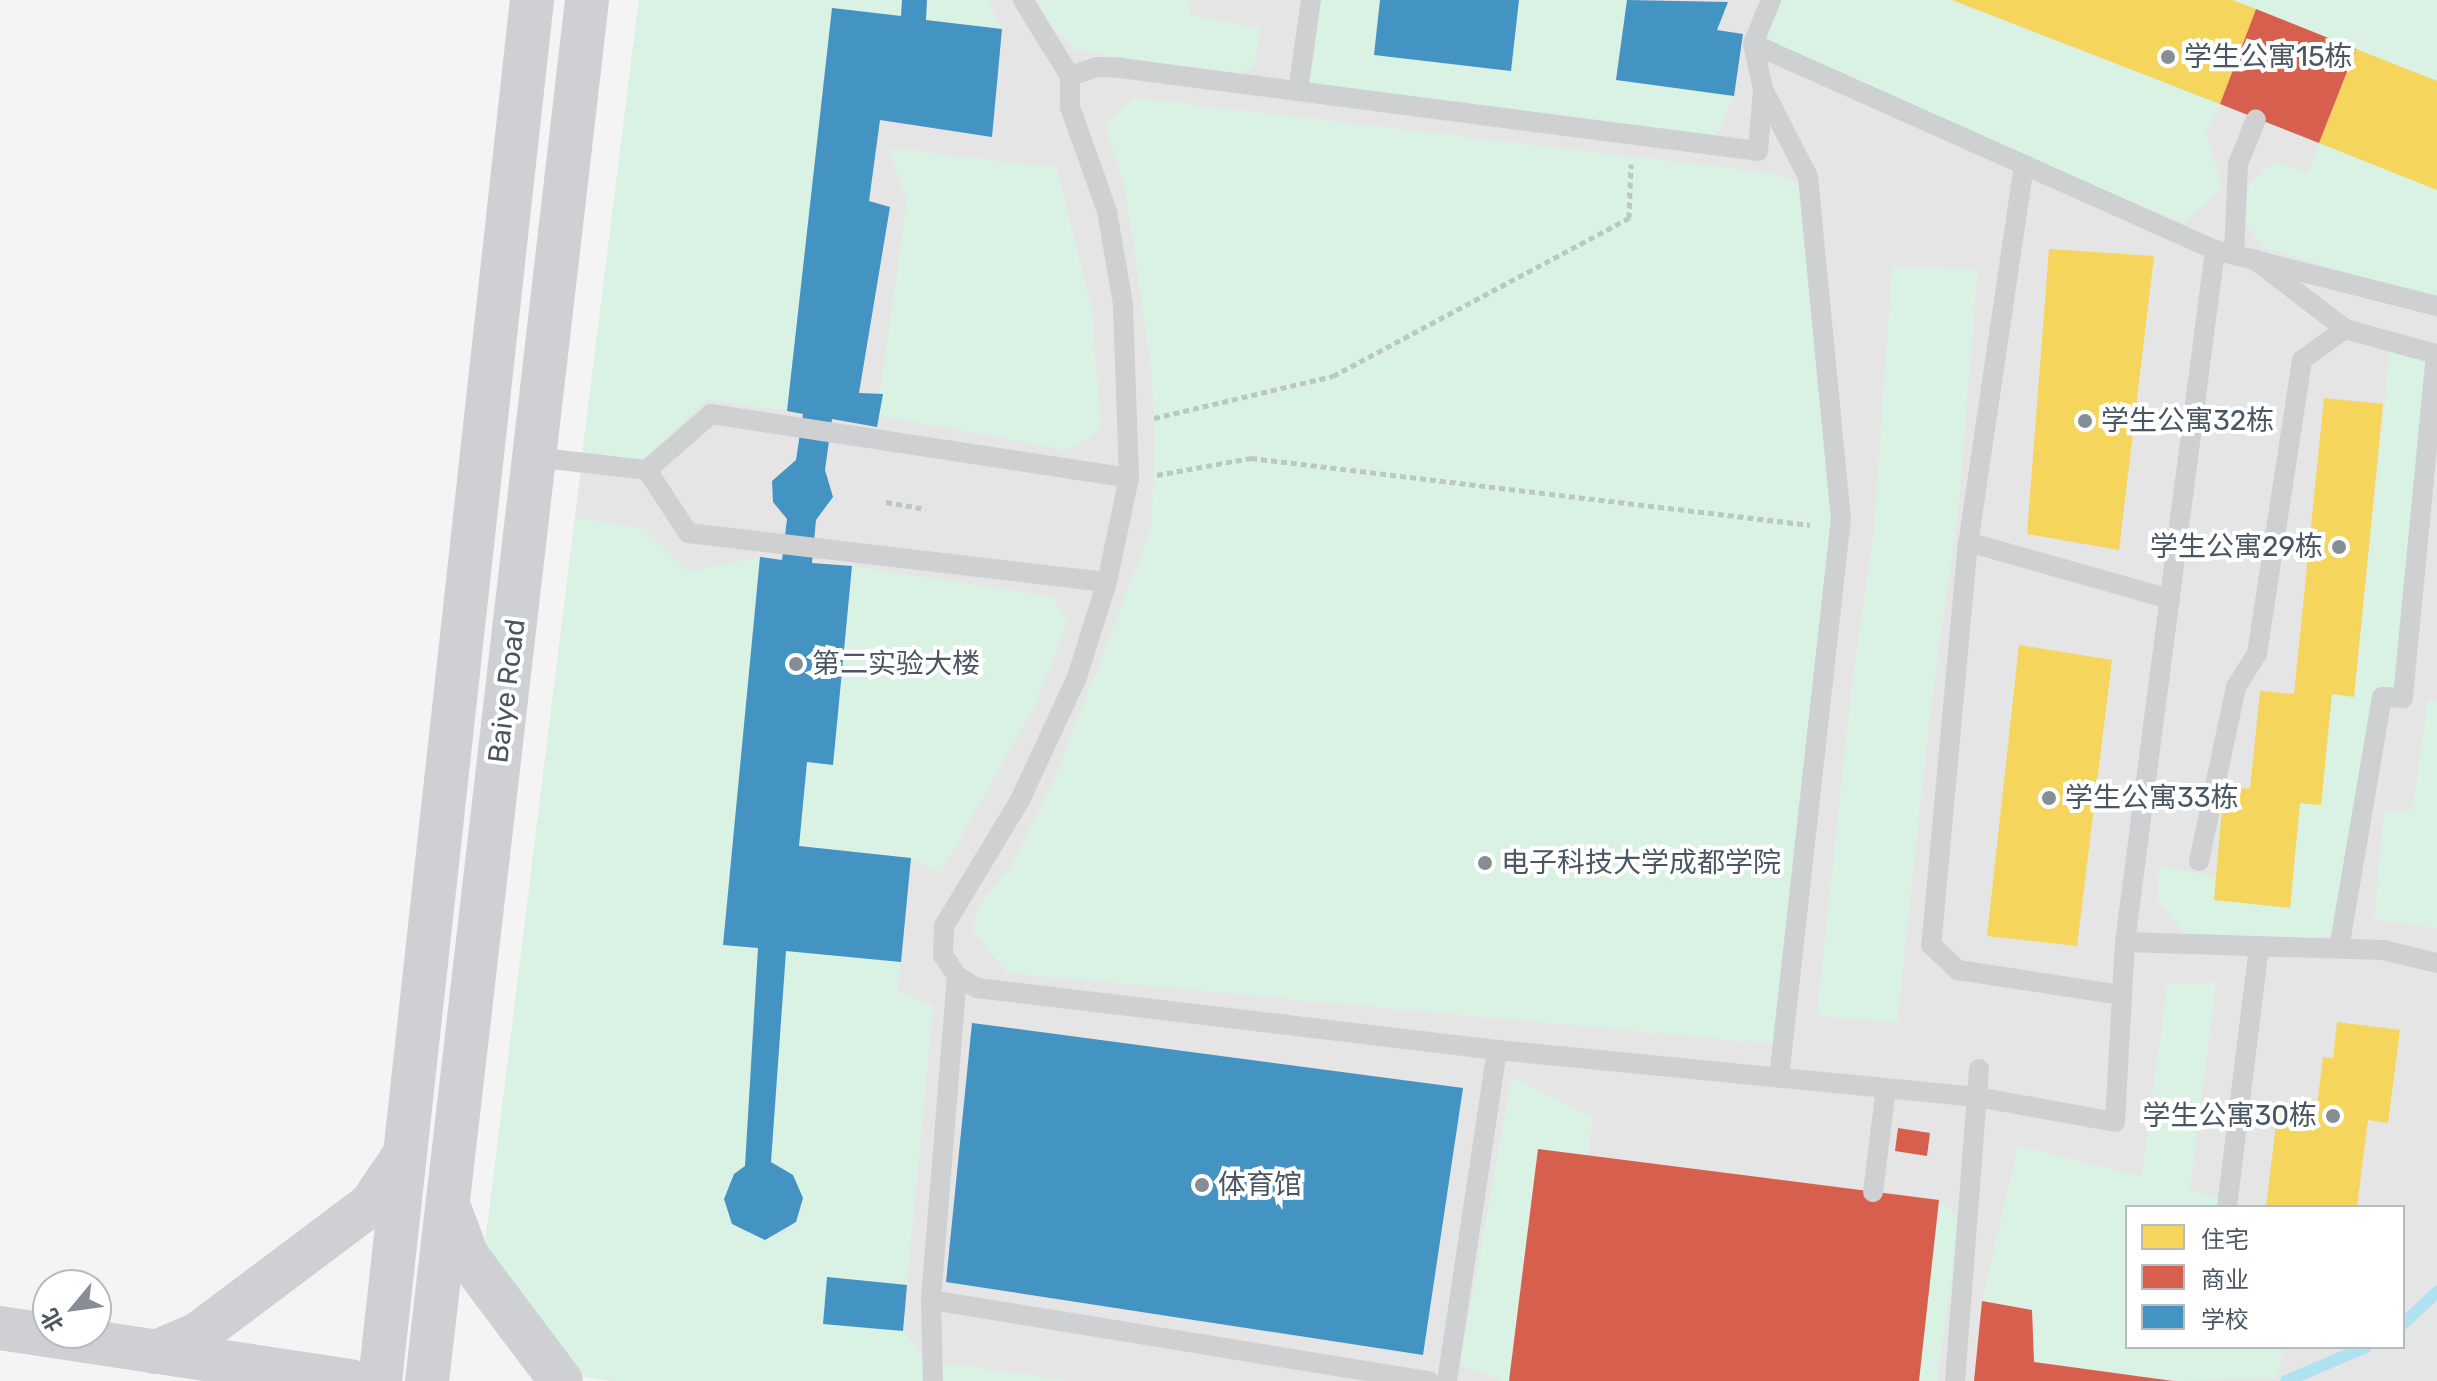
<!DOCTYPE html>
<html>
<head>
<meta charset="utf-8">
<style>
  body { margin:0 }
  #map { position:relative; width:2437px; height:1381px; overflow:hidden; background:#f4f4f4; font-family:Rubik,"Noto Sans SC",sans-serif }
  div>[style] { position:absolute }
  [style*='--x'] { left:calc(var(--x)*1px); top:calc(var(--y)*1px); width:calc(var(--w)*1px); rotate:calc(var(--a)*1deg) }
  .education>* { inset:0; background:#e6e5e6 }
  .green>* { inset:0; background:#d9f2e3 }
  .homes>* { inset:0; background:#f6d55c }
  .shops>* { inset:0; background:#d6604d }
  .schools>* { inset:0; background:#4393c3 }
  .stream>* { height:12px; margin:-6px; padding:0 6px; transform-origin:6px; border-radius:6px; background:#aee2f0 }
  .path>* { height:5px; margin-top:-2.5px; transform-origin:0; background:repeating-linear-gradient(90deg,#bcc7c4 0 6px,transparent 0 10px) }
  .lane>* { height:20px; margin:-10px; padding:0 10px; transform-origin:10px; border-radius:10px; background:#ced0d2 }
  .secondary>* { height:44px; margin:-22px; padding:0 22px; transform-origin:22px; border-radius:22px; background:#ced0d4 }
  .dots>* { width:22px; height:22px; translate:-50% -50%; box-sizing:border-box; border:4px solid #fff; border-radius:50% }
  span { translate:-50% -50%; white-space:nowrap; text-align:center; line-height:1.15; -webkit-text-stroke:8px #fff; paint-order:stroke }
  .poi-label { font-size:28px; color:#4a5661 }
  .left { translate:0 -50%; text-align:left }
  .right { translate:-100% -50%; text-align:right }
  .street-label { font-size:28px; color:#4a5661 }
  .legend { position:absolute; left:2125px; top:1205px; width:280px; height:144px; box-sizing:border-box; background:#fff; border:2px solid #b7bbc0; margin:0; padding:10px 14px; list-style:none; font-size:24px; color:#4a5661 }
  .legend li { display:flex; align-items:center; gap:16px; height:40px }
  .legend b { width:40px; border:2px solid #b7bbc0 }
  .north { position:absolute; left:32px; top:1269px; width:80px; height:80px; box-sizing:border-box; background:#fff; border:2px solid #b7bbc0; border-radius:50%; rotate:241deg; font-size:22px; font-weight:700; line-height:32px; text-align:center; color:#4a5661 }
  .north::after { content:''; display:block; margin:auto; width:28px; height:36px; background:#868d94; clip-path:polygon(50% 0,100% 100%,50% 72%,0 100%) }
</style>
</head>
<body>
<div id="map">
  <div class="education">
    <div style="clip-path:polygon(evenodd,639px 0,2437px 0,2437px 1381px,611px 1381px,485px 1245px,639px 0,2127px 1207px,2403px 1207px,2403px 1347px,2127px 1347px,2127px 1207px)"></div>
  </div>
  <div class="green">
    <div style="clip-path:polygon(639px 0,902px 0,901px 16px,832px 8px,787px 411px,706px 400px,635px 469px,581px 463px)"></div>
    <div style="clip-path:polygon(927px 0,987px 0,1002px 29px,926px 20px)"></div>
    <div style="clip-path:polygon(1038px 0,1191px 0,1190px 15px,1260px 29px,1254px 67px,1238px 74px,1077px 51px,1048px 21px)"></div>
    <div style="clip-path:polygon(1311px 0,1380px 0,1374px 55px,1510px 71px,1519px 0,1627px 0,1616px 80px,1734px 96px,1712px 146px,1298px 91px)"></div>
    <div style="clip-path:polygon(1771px 0,1951px 0,2220px 104px,2206px 132px,2222px 189px,2183px 223px,1753px 44px)"></div>
    <div style="clip-path:polygon(2232px 0,2437px 0,2437px 81px,2356px 49px)"></div>
    <div style="clip-path:polygon(1133px 98px,1779px 174px,1795px 182px,1805px 196px,1841px 518px,1777px 1044px,1008px 973px,971px 929px,984px 898px,1011px 867px,1051px 787px,1151px 530px,1155px 442px,1151px 366px,1126px 192px,1105px 125px)"></div>
    <div style="clip-path:polygon(2319px 143px,2437px 190px,2437px 299px,2262px 247px,2244px 221px,2249px 185px,2275px 161px,2308px 174px)"></div>
    <div style="clip-path:polygon(887px 148px,1057px 168px,1092px 310px,1101px 429px,1068px 450px,877px 415px,907px 200px)"></div>
    <div style="clip-path:polygon(1892px 266px,1978px 269px,1958px 512px,1931px 705px,1897px 1023px,1817px 1015px,1851px 693px,1874px 532px)"></div>
    <div style="clip-path:polygon(2391px 341px,2436px 354px,2403px 698px,2383px 697px,2345px 914px,2331px 934px,2306px 941px,2188px 937px,2158px 901px,2159px 866px,2216px 877px,2214px 900px,2290px 907px,2300px 803px,2321px 805px,2332px 694px,2354px 696px)"></div>
    <div style="clip-path:polygon(575px 518px,645px 529px,688px 572px,760px 557px,732px 945px,758px 948px,745px 1166px,734px 1174px,724px 1199px,732px 1224px,765px 1240px,788px 1231px,801px 1210px,802px 1198px,793px 1175px,771px 1162px,786px 951px,901px 962px,898px 991px,933px 1006px,907px 1285px,828px 1277px,823px 1323px,903px 1331px,927px 1361px,1069px 1381px,611px 1381px,576px 1376px,485px 1245px)"></div>
    <div style="clip-path:polygon(852px 566px,1052px 597px,1068px 620px,1034px 707px,940px 874px,911px 858px,799px 846px,807px 762px,833px 765px)"></div>
    <div style="clip-path:polygon(2428px 700px,2437px 701px,2437px 928px,2374px 919px,2384px 812px,2412px 811px)"></div>
    <div style="clip-path:polygon(2216px 983px,2190px 1189px,2246px 1207px,2127px 1207px,2127px 1347px,2285px 1347px,2276px 1378px,2178px 1381px,2034px 1362px,2032px 1310px,1982px 1301px,2018px 1146px,2142px 1177px,2167px 985px)"></div>
    <div style="clip-path:polygon(1512px 1077px,1593px 1117px,1588px 1155px,1538px 1149px,1509px 1381px,1501px 1381px,1460px 1364px)"></div>
    <div style="clip-path:polygon(1939px 1200px,1960px 1218px,1937px 1381px,1919px 1381px)"></div>
  </div>
  <div class="homes">
    <div style="clip-path:polygon(1952px 0,2232px 0,2256px 9px,2220px 104px)"></div>
    <div style="clip-path:polygon(2356px 49px,2437px 81px,2437px 190px,2319px 143px)"></div>
    <div style="clip-path:polygon(2049px 249px,2154px 256px,2119px 550px,2027px 534px)"></div>
    <div style="clip-path:polygon(2324px 398px,2383px 404px,2354px 697px,2332px 694px,2321px 805px,2300px 803px,2290px 908px,2214px 900px,2224px 786px,2250px 789px,2260px 691px,2294px 694px)"></div>
    <div style="clip-path:polygon(2019px 645px,2112px 660px,2077px 946px,1987px 936px)"></div>
    <div style="clip-path:polygon(2337px 1022px,2400px 1030px,2388px 1123px,2368px 1120px,2357px 1207px,2266px 1207px,2278px 1108px,2316px 1113px,2323px 1057px,2333px 1058px)"></div>
  </div>
  <div class="shops">
    <div style="clip-path:polygon(2256px 9px,2356px 49px,2319px 143px,2220px 104px)"></div>
    <div style="clip-path:polygon(1898px 1128px,1930px 1133px,1927px 1156px,1895px 1151px)"></div>
    <div style="clip-path:polygon(1538px 1149px,1939px 1200px,1919px 1381px,1509px 1381px)"></div>
    <div style="clip-path:polygon(1982px 1301px,2032px 1310px,2034px 1362px,2173px 1381px,1974px 1381px)"></div>
  </div>
  <div class="schools">
    <div style="clip-path:polygon(902px 0,927px 0,926px 20px,1002px 29px,992px 137px,880px 120px,869px 201px,890px 207px,859px 393px,883px 394px,877px 427px,832px 419px,825px 470px,833px 497px,816px 520px,812px 563px,852px 566px,833px 765px,807px 762px,799px 846px,911px 858px,901px 962px,786px 951px,771px 1162px,793px 1175px,803px 1198px,796px 1222px,765px 1240px,732px 1224px,724px 1199px,734px 1174px,745px 1166px,758px 948px,723px 945px,760px 557px,782px 560px,787px 519px,773px 502px,772px 481px,796px 460px,803px 414px,787px 411px,832px 8px,901px 16px)"></div>
    <div style="clip-path:polygon(1380px 0,1519px 0,1511px 71px,1374px 55px)"></div>
    <div style="clip-path:polygon(1627px 0,1728px 2px,1717px 30px,1743px 34px,1734px 96px,1616px 80px)"></div>
    <div style="clip-path:polygon(972px 1023px,1463px 1088px,1423px 1355px,946px 1282px)"></div>
    <div style="clip-path:polygon(827px 1277px,907px 1285px,903px 1331px,823px 1324px)"></div>
  </div>
  <div class="stream">
    <div style="--x:2403;--y:1324;--w:47;--a:-43.3"></div>
    <div style="--x:2286;--y:1381;--w:87;--a:-23"></div>
  </div>
  <div class="path">
    <div style="--x:1154;--y:418;--w:184;--a:-13.2"></div>
    <div style="--x:1333;--y:376;--w:336;--a:-28.1"></div>
    <div style="--x:1629;--y:218;--w:54;--a:-87.9"></div>
    <div style="--x:1157;--y:475;--w:96;--a:-10.3"></div>
    <div style="--x:1251;--y:458;--w:563;--a:6.83"></div>
    <div style="--x:886;--y:502;--w:40;--a:10"></div>
  </div>
  <div class="lane">
    <div style="--x:1023;--y:0;--w:89;--a:58.3"></div>
    <div style="--x:1753;--y:44;--w:506;--a:24.03"></div>
    <div style="--x:2215;--y:250;--w:698;--a:97.41"></div>
    <div style="--x:2125;--y:942;--w:180;--a:93.2"></div>
    <div style="--x:2115;--y:1122;--w:140;--a:-169.7"></div>
    <div style="--x:1977;--y:1097;--w:482;--a:-174.4"></div>
    <div style="--x:1497;--y:1050;--w:524;--a:-173.2"></div>
    <div style="--x:977;--y:988;--w:23;--a:-149"></div>
    <div style="--x:957;--y:976;--w:25;--a:-124"></div>
    <div style="--x:943;--y:955;--w:29;--a:-88"></div>
    <div style="--x:944;--y:926;--w:147;--a:-58.9"></div>
    <div style="--x:1020;--y:800;--w:136;--a:-65.1"></div>
    <div style="--x:1077;--y:677;--w:100;--a:-72.5"></div>
    <div style="--x:1107;--y:582;--w:106;--a:-78.1"></div>
    <div style="--x:1129;--y:478;--w:174;--a:-92"></div>
    <div style="--x:1123;--y:304;--w:94;--a:-99.8"></div>
    <div style="--x:1107;--y:211;--w:110;--a:-109.6"></div>
    <div style="--x:1070;--y:107;--w:31;--a:-90"></div>
    <div style="--x:1070;--y:76;--w:28;--a:-18"></div>
    <div style="--x:1097;--y:67;--w:23;--a:2"></div>
    <div style="--x:1120;--y:68;--w:643;--a:7.41"></div>
    <div style="--x:1758;--y:151;--w:62;--a:-85.4"></div>
    <div style="--x:1763;--y:89;--w:46;--a:-102.5"></div>
    <div style="--x:1753;--y:44;--w:48;--a:-67.8"></div>
    <div style="--x:1763;--y:89;--w:99;--a:62.9"></div>
    <div style="--x:1808;--y:177;--w:343;--a:84.5"></div>
    <div style="--x:1841;--y:518;--w:563;--a:96.32"></div>
    <div style="--x:1298;--y:91;--w:92;--a:-81.9"></div>
    <div style="--x:2024;--y:165;--w:381;--a:98.4"></div>
    <div style="--x:1968;--y:542;--w:405;--a:95.2"></div>
    <div style="--x:1931;--y:945;--w:37;--a:43"></div>
    <div style="--x:1958;--y:970;--w:166;--a:8.7"></div>
    <div style="--x:2215;--y:250;--w:229;--a:14.2"></div>
    <div style="--x:2234;--y:255;--w:91;--a:-87.5"></div>
    <div style="--x:2238;--y:164;--w:48;--a:-68.2"></div>
    <div style="--x:2254;--y:259;--w:115;--a:37.6"></div>
    <div style="--x:2345;--y:329;--w:94;--a:15.4"></div>
    <div style="--x:2436;--y:354;--w:346;--a:95.5"></div>
    <div style="--x:2403;--y:698;--w:21;--a:-177"></div>
    <div style="--x:2382;--y:697;--w:255;--a:99.7"></div>
    <div style="--x:534;--y:457;--w:114;--a:6.6"></div>
    <div style="--x:647;--y:470;--w:85;--a:-41.2"></div>
    <div style="--x:711;--y:414;--w:423;--a:8.7"></div>
    <div style="--x:647;--y:470;--w:75;--a:56.9"></div>
    <div style="--x:688;--y:533;--w:422;--a:6.7"></div>
    <div style="--x:1968;--y:542;--w:210;--a:15.8"></div>
    <div style="--x:2199;--y:861;--w:178;--a:-78"></div>
    <div style="--x:2236;--y:687;--w:39;--a:-58"></div>
    <div style="--x:2257;--y:654;--w:297;--a:-81.3"></div>
    <div style="--x:2302;--y:360;--w:53;--a:-35.8"></div>
    <div style="--x:2125;--y:942;--w:258;--a:1.8"></div>
    <div style="--x:2383;--y:950;--w:56;--a:13.5"></div>
    <div style="--x:957;--y:976;--w:325;--a:94.6"></div>
    <div style="--x:931;--y:1300;--w:504;--a:9.26"></div>
    <div style="--x:1873;--y:1192;--w:105;--a:-82.9"></div>
    <div style="--x:2227;--y:1207;--w:262;--a:-83"></div>
    <div style="--x:931;--y:1300;--w:81;--a:88.6"></div>
    <div style="--x:1447;--y:1381;--w:335;--a:-81.4"></div>
    <div style="--x:1955;--y:1381;--w:313;--a:-85.6"></div>
  </div>
  <div class="secondary">
    <div style="--x:450;--y:1210;--w:49;--a:69.7"></div>
    <div style="--x:467;--y:1256;--w:156;--a:53.1"></div>
    <div style="--x:0;--y:1328;--w:354;--a:8.6"></div>
    <div style="--x:156;--y:1352;--w:46;--a:-23.2"></div>
    <div style="--x:198;--y:1334;--w:216;--a:-36.9"></div>
    <div style="--x:371;--y:1204;--w:57;--a:-55.8"></div>
    <div style="--x:380;--y:1381;--w:1389;--a:-83.72"></div>
    <div style="--x:427;--y:1381;--w:1390;--a:-83.39"></div>
  </div>
  <div class="dots">
    <div style="left:2168px;top:57px;background:#868d94"></div>
    <div style="left:2085px;top:421px;background:#868d94"></div>
    <div style="left:2339px;top:547px;background:#868d94"></div>
    <div style="left:796px;top:664px;background:#868d94"></div>
    <div style="left:2049px;top:798px;background:#868d94"></div>
    <div style="left:1485px;top:863px;background:#868d94"></div>
    <div style="left:2333px;top:1116px;background:#868d94"></div>
    <div style="left:1202px;top:1185px;background:#868d94"></div>
  </div>
  <div class="poi-label">
    <span class="left" style="left:2184px;top:57px">学生公寓15栋</span>
    <span class="left" style="left:2101px;top:421px">学生公寓32栋</span>
    <span class="right" style="left:2323px;top:547px">学生公寓29栋</span>
    <span class="left" style="left:812px;top:664px">第二实验大楼</span>
    <span class="left" style="left:2065px;top:798px">学生公寓33栋</span>
    <span class="left" style="left:1501px;top:863px">电子科技大学成都学院</span>
    <span class="right" style="left:2317px;top:1116px">学生公寓30栋</span>
    <span class="left" style="left:1218px;top:1185px">体育馆</span>
  </div>
  <div class="street-label">
    <span style="left:507px;top:691px;rotate:-83deg">Baiye Road</span>
  </div>
  <ul class="legend">
  <li><b style="height:22px;background:#f6d55c"></b>住宅</li>
  <li><b style="height:22px;background:#d6604d"></b>商业</li>
  <li><b style="height:22px;background:#4393c3"></b>学校</li>
  </ul>
  <div class="north">北</div>
</div>
</body>
</html>
